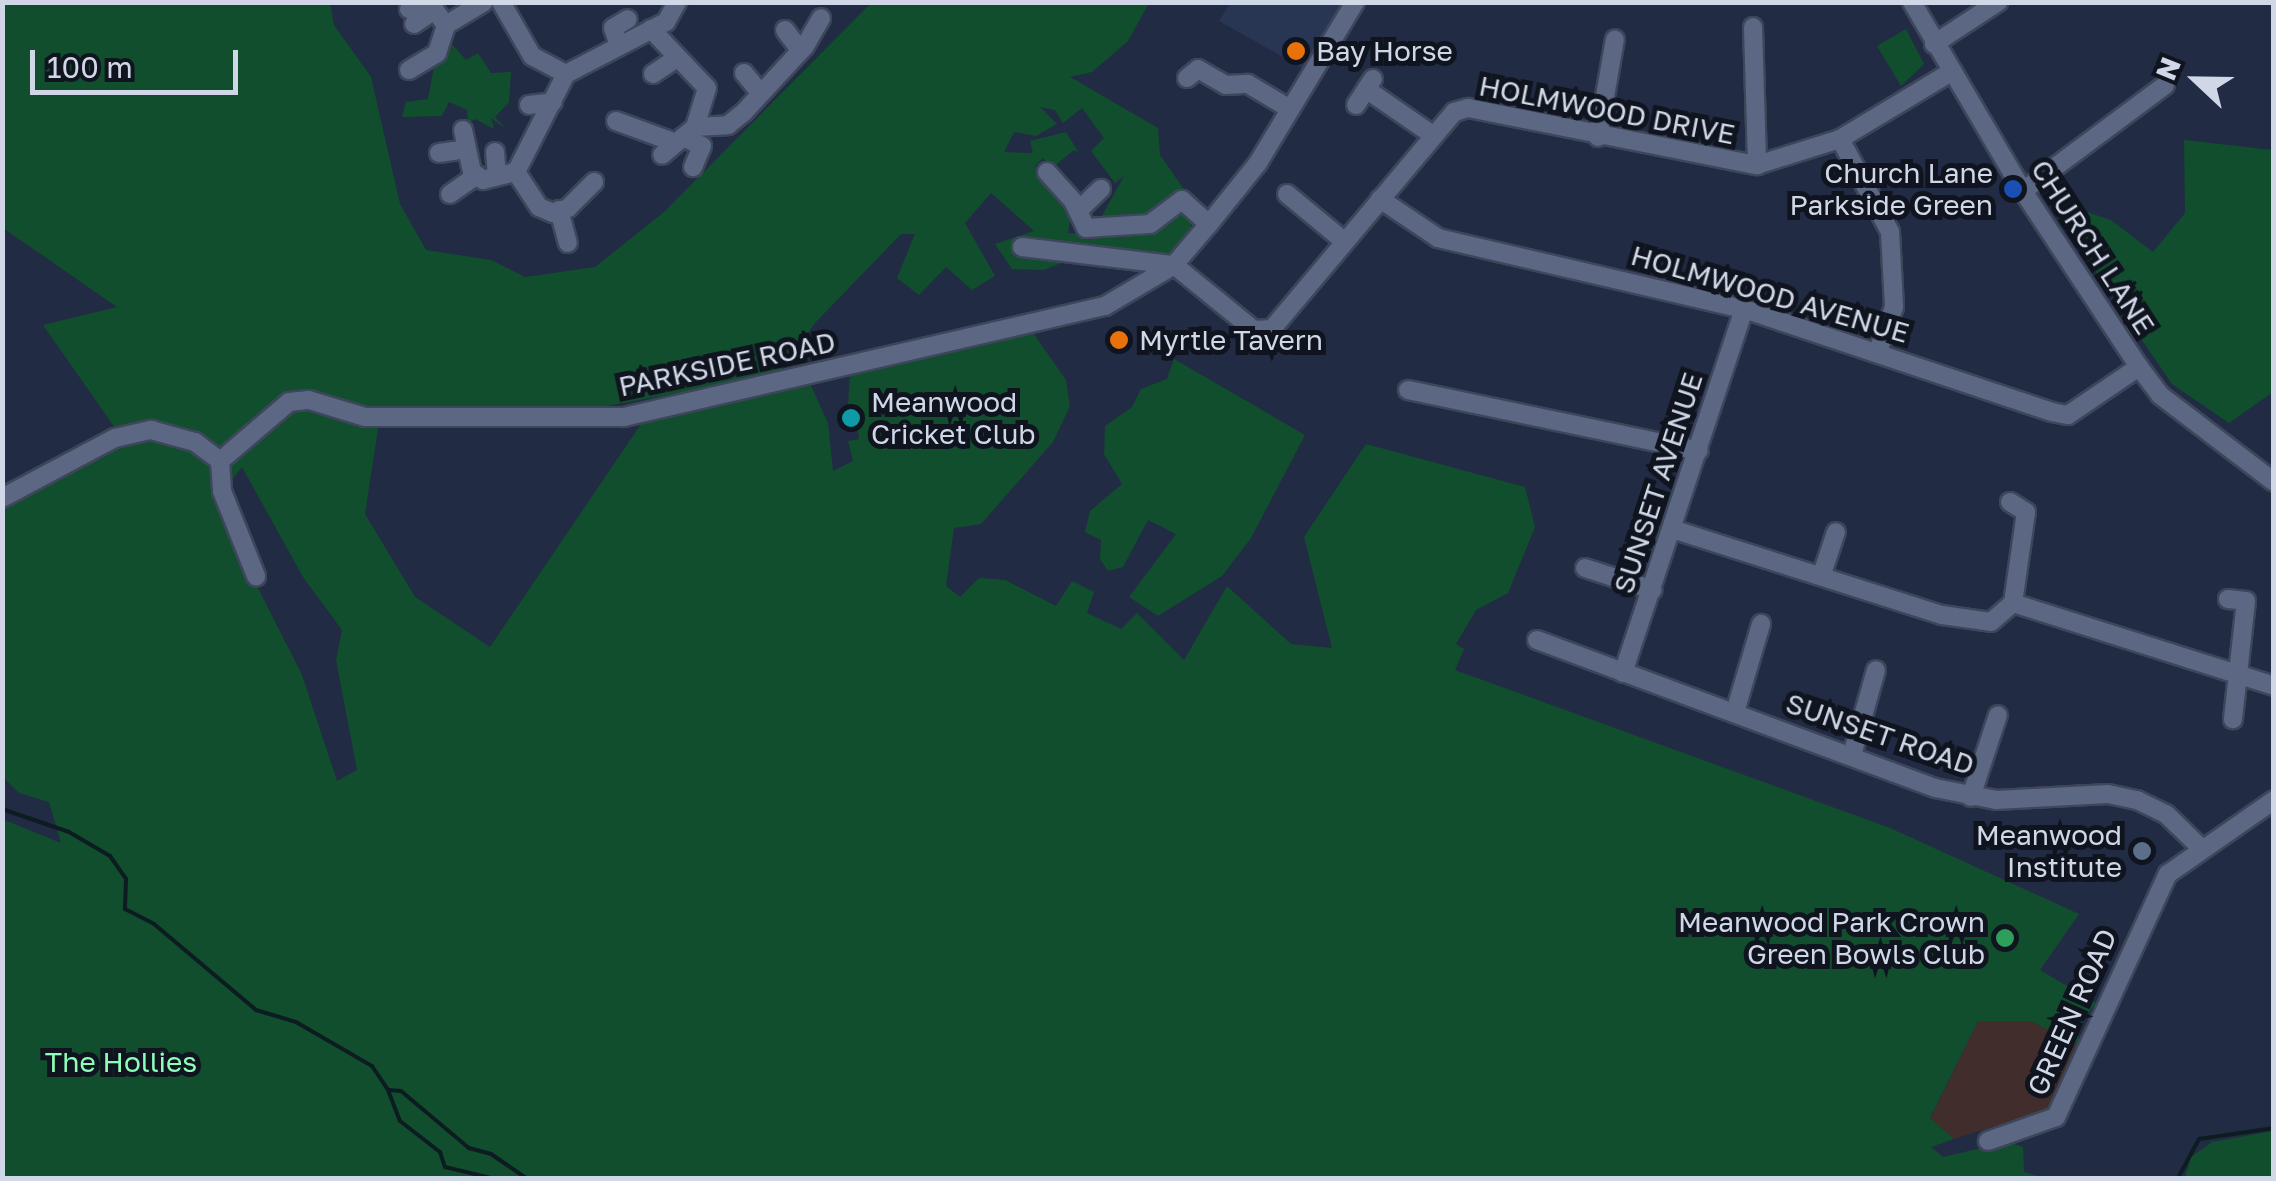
<!DOCTYPE html>
<html>
<head>
<meta charset="utf-8">
<style>
  body { margin:0 }
  #map { position:relative; width:2276px; height:1181px; overflow:hidden; background:#212b43; font-family:"Golos Text",sans-serif }
  div>[style] { position:absolute }
  [style*='--x'] { left:calc(var(--x)*1px); top:calc(var(--y)*1px); width:calc(var(--w)*1px); rotate:calc(var(--a)*1deg) }
  .built>* { inset:0; background:#283553 }
  .education>* { inset:0; background:#412d2c }
  .green>* { inset:0; background:#114e2e }
  .stream>* { height:4px; margin:-2px; padding:0 2px; transform-origin:2px; border-radius:2px; background:#0d1c21 }
  .roads { filter:drop-shadow(2px 0 #3d465a) drop-shadow(-2px 0 #3d465a) drop-shadow(0 2px #3d465a) drop-shadow(0 -2px #3d465a) }
  .minor>* { height:18px; margin:-9px; padding:0 9px; transform-origin:9px; border-radius:9px; background:#5b6783 }
  .dots>* { width:28px; height:28px; translate:-50% -50%; box-sizing:border-box; border:5px solid #0f141f; border-radius:50% }
  span { translate:-50% -50%; white-space:nowrap; text-align:center; line-height:1.15; -webkit-text-stroke:10px #0f141f; paint-order:stroke }
  .poi-label { font-size:28px; color:#d0d7e7 }
  .left { translate:0 -50%; text-align:left }
  .right { translate:-100% -50%; text-align:right }
  .street-label { font-size:28px; color:#d0d7e7 }
  .park-label { font-size:28px; color:#8dfeb9 }
  .frame { position:absolute; inset:0; border:5px solid #d0d7e7; pointer-events:none }
  .north { position:absolute; left:2146px; top:30px; width:100px; height:100px; -webkit-text-stroke:8px #0f141f; paint-order:stroke; rotate:292deg; font-size:28px; font-weight:700; line-height:40px; text-align:center; color:#d0d7e7 }
  .north::after { content:''; display:block; margin:auto; width:35px; height:45px; background:#d0d7e7; clip-path:polygon(50% 0,100% 100%,50% 72%,0 100%) }
  .scale { position:absolute; left:30px; top:50px; width:208px; height:45px; box-sizing:border-box; border:5px solid #d0d7e7; border-top:0; padding-left:12px; font-size:30px; line-height:35px; white-space:nowrap; color:#d0d7e7; -webkit-text-stroke:8px #0f141f; paint-order:stroke }
</style>
</head>
<body>
<div id="map">
  <div class="built">
    <div style="clip-path:polygon(1230px 3px,1344px 3px,1304px 69px,1219px 21px)"></div>
  </div>
  <div class="education">
    <div style="clip-path:polygon(1978px 1021px,2030px 1021px,2080px 1045px,2049px 1109px,1954px 1139px,1930px 1119px)"></div>
  </div>
  <div class="green">
    <div style="clip-path:polygon(evenodd,3px 3px,330px 3px,334px 25px,371px 77px,400px 204px,426px 250px,491px 260px,525px 277px,595px 267px,664px 212px,871px 3px,1149px 3px,1128px 41px,1092px 72px,1070px 77px,1158px 128px,1160px 155px,1195px 205px,1189px 236px,1165px 258px,1066px 247px,1064px 262px,1044px 270px,1012px 269px,995px 244px,1034px 231px,991px 193px,965px 223px,995px 276px,972px 290px,946px 267px,919px 295px,897px 278px,915px 234px,901px 234px,815px 323px,777px 375px,574px 412px,381px 409px,365px 514px,415px 597px,490px 647px,641px 424px,809px 381px,828px 423px,833px 471px,853px 461px,848px 441px,859px 439px,855px 406px,848px 406px,850px 371px,1031px 330px,1066px 380px,1070px 406px,1053px 442px,981px 524px,954px 528px,946px 586px,960px 597px,979px 578px,1005px 580px,1056px 606px,1072px 581px,1094px 592px,1087px 613px,1121px 629px,1137px 613px,1184px 660px,1227px 586px,1291px 644px,1332px 648px,1304px 537px,1366px 444px,1525px 487px,1535px 527px,1508px 593px,1476px 610px,1456px 644px,1464px 649px,1455px 670px,1890px 828px,2079px 914px,2040px 970px,2096px 1003px,2077px 1028px,2080px 1045px,2030px 1021px,1978px 1021px,1930px 1118px,1954px 1139px,1931px 1147px,1943px 1157px,2008px 1142px,2023px 1147px,2024px 1172px,2046px 1178px,3px 1178px,2px 819px,61px 843px,49px 802px,19px 793px,3px 777px,3px 510px,118px 444px,113px 425px,43px 325px,117px 307px,3px 228px,3px 3px,1040px 107px,1055px 110px,1063px 123px,1082px 108px,1104px 138px,1091px 151px,1115px 183px,1124px 176px,1091px 235px,1068px 233px,1071px 213px,1035px 166px,1043px 158px,1052px 168px,1074px 150px,1079px 153px,1066px 132px,1030px 141px,1033px 153px,1004px 152px,1014px 132px,1036px 136px,1057px 124px,1040px 107px,3px 3px,242px 467px,303px 577px,342px 630px,336px 660px,357px 770px,337px 781px,302px 675px,255px 582px,250px 583px,219px 496px,242px 467px)"></div>
    <div style="clip-path:polygon(1906px 29px,1924px 64px,1901px 86px,1877px 46px)"></div>
    <div style="clip-path:polygon(450px 42px,466px 60px,478px 53px,491px 73px,511px 72px,509px 102px,495px 117px,506px 129px,491px 118px,494px 129px,475px 119px,468px 123px,467px 110px,449px 102px,442px 116px,402px 117px,406px 102px,428px 99px,435px 61px)"></div>
    <div style="clip-path:polygon(2184px 140px,2273px 150px,2273px 392px,2229px 423px,2172px 384px,2045px 198px,2111px 220px,2153px 252px,2185px 213px)"></div>
    <div style="clip-path:polygon(1174px 359px,1305px 435px,1251px 538px,1222px 576px,1158px 616px,1129px 597px,1176px 534px,1148px 520px,1123px 567px,1108px 571px,1100px 559px,1101px 540px,1085px 532px,1090px 511px,1122px 484px,1104px 454px,1105px 426px,1132px 407px,1141px 389px,1167px 379px)"></div>
    <div style="clip-path:polygon(2273px 1131px,2273px 1178px,2185px 1178px,2191px 1157px,2212px 1142px)"></div>
  </div>
  <div class="stream">
    <div style="--x:2;--y:809;--w:71;--a:18.9"></div>
    <div style="--x:69;--y:832;--w:48;--a:30.3"></div>
    <div style="--x:110;--y:856;--w:28;--a:55"></div>
    <div style="--x:126;--y:879;--w:30;--a:92"></div>
    <div style="--x:125;--y:909;--w:33;--a:27"></div>
    <div style="--x:154;--y:924;--w:133;--a:40.1"></div>
    <div style="--x:256;--y:1010;--w:42;--a:16.7"></div>
    <div style="--x:296;--y:1022;--w:88;--a:30.1"></div>
    <div style="--x:372;--y:1066;--w:29;--a:56"></div>
    <div style="--x:388;--y:1090;--w:13;--a:4"></div>
    <div style="--x:401;--y:1091;--w:89;--a:40"></div>
    <div style="--x:469;--y:1148;--w:23;--a:15"></div>
    <div style="--x:491;--y:1154;--w:42;--a:34.4"></div>
    <div style="--x:388;--y:1090;--w:33;--a:69"></div>
    <div style="--x:400;--y:1121;--w:51;--a:37.8"></div>
    <div style="--x:440;--y:1152;--w:16;--a:72"></div>
    <div style="--x:445;--y:1167;--w:47;--a:13.4"></div>
    <div style="--x:2178;--y:1178;--w:44;--a:-61.7"></div>
    <div style="--x:2199;--y:1139;--w:76;--a:-8.3"></div>
  </div>
  <div class="roads">
    <div class="minor">
      <div style="--x:429;--y:2;--w:29;--a:54"></div>
      <div style="--x:501;--y:2;--w:62;--a:60.1"></div>
      <div style="--x:532;--y:56;--w:38;--a:28"></div>
      <div style="--x:566;--y:74;--w:113;--a:-27.5"></div>
      <div style="--x:666;--y:22;--w:23;--a:-61"></div>
      <div style="--x:1912;--y:2;--w:219;--a:59.6"></div>
      <div style="--x:2023;--y:191;--w:211;--a:56.6"></div>
      <div style="--x:2139;--y:367;--w:35;--a:53"></div>
      <div style="--x:2160;--y:395;--w:143;--a:37.3"></div>
      <div style="--x:409;--y:9;--w:16;--a:-27"></div>
      <div style="--x:414;--y:24;--w:23;--a:-34"></div>
      <div style="--x:446;--y:25;--w:44;--a:-31.2"></div>
      <div style="--x:1753;--y:27;--w:138;--a:88.3"></div>
      <div style="--x:651;--y:29;--w:81;--a:46.5"></div>
      <div style="--x:707;--y:88;--w:41;--a:107.1"></div>
      <div style="--x:695;--y:127;--w:43;--a:139.7"></div>
      <div style="--x:785;--y:30;--w:26;--a:53"></div>
      <div style="--x:618;--y:43;--w:16;--a:-108"></div>
      <div style="--x:613;--y:28;--w:17;--a:-31"></div>
      <div style="--x:1934;--y:44;--w:77;--a:-33.3"></div>
      <div style="--x:409;--y:70;--w:33;--a:-31"></div>
      <div style="--x:437;--y:53;--w:29;--a:-72"></div>
      <div style="--x:744;--y:73;--w:26;--a:51"></div>
      <div style="--x:653;--y:74;--w:25;--a:-34"></div>
      <div style="--x:1187;--y:78;--w:14;--a:-39"></div>
      <div style="--x:1198;--y:69;--w:32;--a:30"></div>
      <div style="--x:1226;--y:85;--w:22;--a:-3"></div>
      <div style="--x:1248;--y:84;--w:49;--a:30.8"></div>
      <div style="--x:1366;--y:89;--w:79;--a:34.7"></div>
      <div style="--x:529;--y:105;--w:24;--a:-7"></div>
      <div style="--x:1356;--y:105;--w:31;--a:-57"></div>
      <div style="--x:616;--y:121;--w:61;--a:20.2"></div>
      <div style="--x:695;--y:127;--w:33;--a:-3"></div>
      <div style="--x:728;--y:125;--w:22;--a:-39"></div>
      <div style="--x:745;--y:111;--w:88;--a:-47.3"></div>
      <div style="--x:805;--y:46;--w:32;--a:-60"></div>
      <div style="--x:463;--y:130;--w:43;--a:77.9"></div>
      <div style="--x:472;--y:172;--w:14;--a:36"></div>
      <div style="--x:483;--y:180;--w:34;--a:-14"></div>
      <div style="--x:516;--y:172;--w:42;--a:56.7"></div>
      <div style="--x:539;--y:207;--w:15;--a:23"></div>
      <div style="--x:553;--y:213;--w:16;--a:-18"></div>
      <div style="--x:568;--y:208;--w:37;--a:-45"></div>
      <div style="--x:683;--y:137;--w:21;--a:25"></div>
      <div style="--x:702;--y:146;--w:23;--a:113"></div>
      <div style="--x:1598;--y:137;--w:99;--a:-80.2"></div>
      <div style="--x:1840;--y:139;--w:106;--a:61.7"></div>
      <div style="--x:1890;--y:232;--w:75;--a:86.9"></div>
      <div style="--x:1894;--y:307;--w:47;--a:110"></div>
      <div style="--x:495;--y:152;--w:21;--a:85"></div>
      <div style="--x:439;--y:153;--w:28;--a:-8"></div>
      <div style="--x:516;--y:172;--w:110;--a:-63"></div>
      <div style="--x:1047;--y:172;--w:39;--a:48"></div>
      <div style="--x:1073;--y:201;--w:30;--a:64"></div>
      <div style="--x:1086;--y:228;--w:64;--a:-3.6"></div>
      <div style="--x:1150;--y:224;--w:40;--a:-37"></div>
      <div style="--x:1182;--y:200;--w:36;--a:42"></div>
      <div style="--x:2023;--y:191;--w:177;--a:-36.7"></div>
      <div style="--x:450;--y:194;--w:33;--a:-35"></div>
      <div style="--x:1287;--y:194;--w:75;--a:39.6"></div>
      <div style="--x:1380;--y:199;--w:70;--a:33.9"></div>
      <div style="--x:1438;--y:238;--w:314;--a:13.1"></div>
      <div style="--x:1744;--y:309;--w:325;--a:18.5"></div>
      <div style="--x:2052;--y:412;--w:16;--a:11"></div>
      <div style="--x:2068;--y:415;--w:86;--a:-34.1"></div>
      <div style="--x:559;--y:210;--w:34;--a:75"></div>
      <div style="--x:1078;--y:211;--w:32;--a:-44"></div>
      <div style="--x:1022;--y:247;--w:153;--a:6.8"></div>
      <div style="--x:1174;--y:265;--w:103;--a:39.1"></div>
      <div style="--x:1254;--y:330;--w:18;--a:-3"></div>
      <div style="--x:1272;--y:329;--w:283;--a:-50"></div>
      <div style="--x:1454;--y:112;--w:15;--a:-16"></div>
      <div style="--x:1468;--y:108;--w:295;--a:11.2"></div>
      <div style="--x:1757;--y:165;--w:87;--a:-17.4"></div>
      <div style="--x:1840;--y:139;--w:130;--a:-31.1"></div>
      <div style="--x:1408;--y:390;--w:297;--a:11.8"></div>
      <div style="--x:220;--y:461;--w:91;--a:-40.5"></div>
      <div style="--x:289;--y:402;--w:20;--a:-6"></div>
      <div style="--x:309;--y:400;--w:59;--a:16.9"></div>
      <div style="--x:365;--y:417;--w:259;--a:0"></div>
      <div style="--x:624;--y:417;--w:494;--a:-13"></div>
      <div style="--x:1105;--y:306;--w:80;--a:-30.7"></div>
      <div style="--x:1174;--y:265;--w:54;--a:-49.5"></div>
      <div style="--x:1209;--y:224;--w:78;--a:-51.2"></div>
      <div style="--x:1258;--y:163;--w:188;--a:-58.9"></div>
      <div style="--x:220;--y:461;--w:30;--a:86"></div>
      <div style="--x:222;--y:491;--w:92;--a:68.2"></div>
      <div style="--x:2;--y:498;--w:128;--a:-28"></div>
      <div style="--x:115;--y:438;--w:37;--a:-13"></div>
      <div style="--x:151;--y:430;--w:46;--a:15.3"></div>
      <div style="--x:195;--y:442;--w:31;--a:37"></div>
      <div style="--x:2010;--y:502;--w:19;--a:32"></div>
      <div style="--x:2026;--y:512;--w:92;--a:98.1"></div>
      <div style="--x:1672;--y:529;--w:283;--a:17.7"></div>
      <div style="--x:1942;--y:615;--w:49;--a:8.1"></div>
      <div style="--x:1991;--y:622;--w:29;--a:-41"></div>
      <div style="--x:2013;--y:603;--w:274;--a:17.6"></div>
      <div style="--x:1585;--y:568;--w:71;--a:17.9"></div>
      <div style="--x:1822;--y:574;--w:44;--a:-71.6"></div>
      <div style="--x:2228;--y:599;--w:18;--a:6"></div>
      <div style="--x:2246;--y:601;--w:119;--a:96.3"></div>
      <div style="--x:1537;--y:640;--w:425;--a:20.4"></div>
      <div style="--x:1935;--y:788;--w:62;--a:11.1"></div>
      <div style="--x:1996;--y:800;--w:112;--a:-3.1"></div>
      <div style="--x:2108;--y:794;--w:30;--a:12"></div>
      <div style="--x:2137;--y:800;--w:32;--a:26"></div>
      <div style="--x:2166;--y:814;--w:50;--a:44.2"></div>
      <div style="--x:1623;--y:673;--w:384;--a:-71.6"></div>
      <div style="--x:1735;--y:712;--w:92;--a:-73.5"></div>
      <div style="--x:1852;--y:755;--w:88;--a:-74.2"></div>
      <div style="--x:1971;--y:797;--w:86;--a:-71.8"></div>
      <div style="--x:1988;--y:1141;--w:72;--a:-19.4"></div>
      <div style="--x:2056;--y:1117;--w:268;--a:-65.3"></div>
      <div style="--x:2168;--y:874;--w:129;--a:-34.9"></div>
    </div>
  </div>
  <div class="dots">
    <div style="left:1296px;top:51px;background:#e8710a"></div>
    <div style="left:2013px;top:189px;background:#1a4fb4"></div>
    <div style="left:1119px;top:340px;background:#e8710a"></div>
    <div style="left:851px;top:418px;background:#0f9aa8"></div>
    <div style="left:2142px;top:851px;background:#5c6f8a"></div>
    <div style="left:2005px;top:938px;background:#2e9e5b"></div>
  </div>
  <div class="poi-label">
    <span class="left" style="left:1316px;top:51px">Bay Horse</span>
    <span class="right" style="left:1993px;top:189px">Church Lane<br>Parkside Green</span>
    <span class="left" style="left:1139px;top:340px">Myrtle Tavern</span>
    <span class="left" style="left:871px;top:418px">Meanwood<br>Cricket Club</span>
    <span class="right" style="left:2122px;top:851px">Meanwood<br>Institute</span>
    <span class="right" style="left:1985px;top:938px">Meanwood Park Crown<br>Green Bowls Club</span>
  </div>
  <div class="street-label">
    <span style="left:1607px;top:110px;rotate:11deg">HOLMWOOD DRIVE</span>
    <span style="left:2093px;top:247px;rotate:57deg">CHURCH LANE</span>
    <span style="left:1770px;top:294px;rotate:16deg">HOLMWOOD AVENUE</span>
    <span style="left:727px;top:364px;rotate:-12deg">PARKSIDE ROAD</span>
    <span style="left:1658px;top:483px;rotate:-72deg">SUNSET AVENUE</span>
    <span style="left:1880px;top:734px;rotate:19deg">SUNSET ROAD</span>
    <span style="left:2072px;top:1012px;rotate:-66deg">GREEN ROAD</span>
  </div>
  <div class="park-label">
    <span style="left:121px;top:1062px">The Hollies</span>
  </div>
  <div class="frame"></div>
  <div class="north">N</div>
  <div class="scale">100 m</div>
</div>
</body>
</html>
